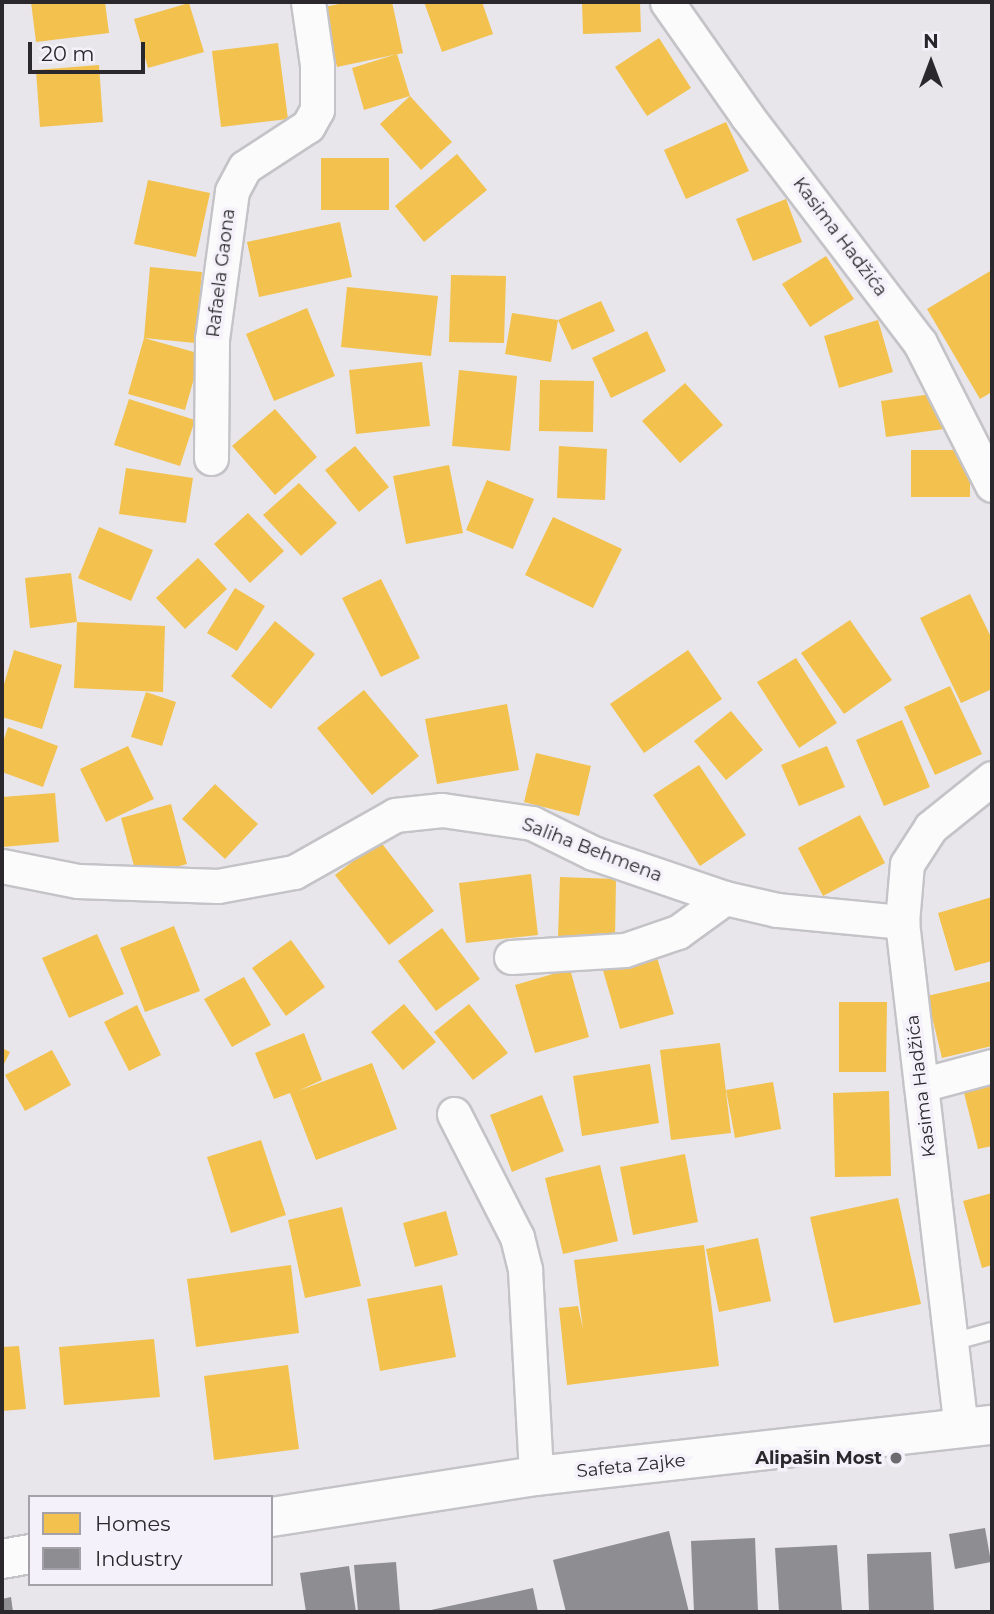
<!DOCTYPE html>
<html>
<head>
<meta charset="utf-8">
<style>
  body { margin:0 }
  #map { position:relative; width:994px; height:1614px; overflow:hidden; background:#e8e6eb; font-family:Montserrat,sans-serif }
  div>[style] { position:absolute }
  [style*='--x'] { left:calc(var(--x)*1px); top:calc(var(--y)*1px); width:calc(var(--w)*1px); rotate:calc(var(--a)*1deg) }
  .homes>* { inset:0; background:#f2c14e }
  .industry>* { inset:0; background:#8d8d92 }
  .roads { filter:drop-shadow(2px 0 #c4c3c7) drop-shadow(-2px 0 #c4c3c7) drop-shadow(0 2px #c4c3c7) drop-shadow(0 -2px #c4c3c7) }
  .service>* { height:16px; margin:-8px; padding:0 8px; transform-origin:8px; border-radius:8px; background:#fcfbfc }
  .minor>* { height:33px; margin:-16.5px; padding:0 16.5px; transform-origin:16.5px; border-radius:16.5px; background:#fcfbfc }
  .secondary>* { height:38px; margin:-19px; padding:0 19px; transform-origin:19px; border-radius:19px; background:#fcfbfc }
  .dots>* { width:19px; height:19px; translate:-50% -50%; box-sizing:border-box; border:4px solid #f5f1fa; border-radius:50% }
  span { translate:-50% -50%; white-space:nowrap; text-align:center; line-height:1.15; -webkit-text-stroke:7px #f5f1fa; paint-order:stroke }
  .street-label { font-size:18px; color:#2a282c }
  .poi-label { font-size:18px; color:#2a282c; font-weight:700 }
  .right { translate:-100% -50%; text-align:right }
  .frame { position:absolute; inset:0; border:4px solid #2a282c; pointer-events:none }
  .legend { position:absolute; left:28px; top:1495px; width:245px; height:91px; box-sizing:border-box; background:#f5f1fa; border:2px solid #a4a1a8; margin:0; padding:9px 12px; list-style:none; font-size:21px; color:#2a282c }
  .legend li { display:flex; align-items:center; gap:14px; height:35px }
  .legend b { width:35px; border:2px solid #a4a1a8 }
  .north { position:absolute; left:896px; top:28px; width:70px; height:70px; -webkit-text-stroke:5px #f5f1fa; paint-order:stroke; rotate:0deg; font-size:19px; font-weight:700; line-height:28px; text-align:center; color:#2a282c }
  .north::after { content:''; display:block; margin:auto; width:24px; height:32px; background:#2a282c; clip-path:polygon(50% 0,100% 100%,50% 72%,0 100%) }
  .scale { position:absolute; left:28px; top:42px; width:117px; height:32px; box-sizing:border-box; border:4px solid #2a282c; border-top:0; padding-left:9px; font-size:21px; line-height:24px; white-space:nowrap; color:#2a282c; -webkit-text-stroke:5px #f5f1fa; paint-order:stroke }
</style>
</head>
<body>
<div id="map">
  <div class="homes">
    <div style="clip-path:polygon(31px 2px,105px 2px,109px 33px,36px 42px)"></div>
    <div style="clip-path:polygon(349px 2px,392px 2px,403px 53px,337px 67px,324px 7px)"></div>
    <div style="clip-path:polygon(424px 2px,482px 2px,493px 34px,442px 52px)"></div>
    <div style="clip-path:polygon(582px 2px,640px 2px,641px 32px,583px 34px)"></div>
    <div style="clip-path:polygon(189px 3px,204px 52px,148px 68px,134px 19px)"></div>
    <div style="clip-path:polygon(659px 38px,691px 88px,647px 116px,615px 67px)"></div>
    <div style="clip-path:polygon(278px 43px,288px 119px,221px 127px,212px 51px)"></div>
    <div style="clip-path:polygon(397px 54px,410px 96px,364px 110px,352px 68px)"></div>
    <div style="clip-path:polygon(99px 65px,103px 122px,40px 127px,36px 70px)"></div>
    <div style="clip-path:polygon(410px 96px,452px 142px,421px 170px,380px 124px)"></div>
    <div style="clip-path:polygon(726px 122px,749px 171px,686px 199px,664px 150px)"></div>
    <div style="clip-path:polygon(457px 154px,487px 190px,424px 242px,395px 206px)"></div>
    <div style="clip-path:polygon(321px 158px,389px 158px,389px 210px,321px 210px)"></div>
    <div style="clip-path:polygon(148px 180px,210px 193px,196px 257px,134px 244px)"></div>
    <div style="clip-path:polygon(786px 199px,802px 242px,753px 261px,736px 219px)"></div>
    <div style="clip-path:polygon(340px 222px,352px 277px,259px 297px,247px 242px)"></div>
    <div style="clip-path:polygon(826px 256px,854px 299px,810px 327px,782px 284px)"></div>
    <div style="clip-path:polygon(150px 267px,202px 272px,195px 343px,144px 338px,201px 354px,185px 410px,128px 394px,144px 338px)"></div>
    <div style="clip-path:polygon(992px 270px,992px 392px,980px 399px,927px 309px)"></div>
    <div style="clip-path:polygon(451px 275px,506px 276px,504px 343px,449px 342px)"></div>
    <div style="clip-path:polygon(347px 287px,438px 296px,431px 356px,341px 347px)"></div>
    <div style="clip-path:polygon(601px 301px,615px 331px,572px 350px,558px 320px,551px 362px,505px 354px,512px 313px,558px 320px)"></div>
    <div style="clip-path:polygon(307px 308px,335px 376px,274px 401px,246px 334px)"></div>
    <div style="clip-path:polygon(878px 320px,893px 372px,839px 388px,824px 336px)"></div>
    <div style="clip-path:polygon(647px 331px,666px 371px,611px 398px,592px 358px)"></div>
    <div style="clip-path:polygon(422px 362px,430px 426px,356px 434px,349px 370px)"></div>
    <div style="clip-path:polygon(459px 370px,517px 376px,510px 451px,452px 446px)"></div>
    <div style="clip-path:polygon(540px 380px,594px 381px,593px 432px,539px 431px)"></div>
    <div style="clip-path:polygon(685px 383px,723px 425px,680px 463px,642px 421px)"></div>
    <div style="clip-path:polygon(939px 393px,944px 429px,886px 437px,881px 401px)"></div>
    <div style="clip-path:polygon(129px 399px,195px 420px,180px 466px,114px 445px)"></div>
    <div style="clip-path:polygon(275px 409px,317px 457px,275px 495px,232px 446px)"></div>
    <div style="clip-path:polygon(355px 446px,389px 487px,359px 512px,325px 470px)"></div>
    <div style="clip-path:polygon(559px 446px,607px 449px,605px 500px,557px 498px)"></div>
    <div style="clip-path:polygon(911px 450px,970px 450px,970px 497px,911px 497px)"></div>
    <div style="clip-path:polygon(449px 465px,463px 533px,406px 544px,393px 476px)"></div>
    <div style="clip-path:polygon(126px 468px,193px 478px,186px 523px,119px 514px)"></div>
    <div style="clip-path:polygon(487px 480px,534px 499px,513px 549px,466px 530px)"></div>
    <div style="clip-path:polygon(299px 483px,337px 523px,301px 556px,263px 515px)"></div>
    <div style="clip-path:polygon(248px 513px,284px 551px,250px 583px,214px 544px)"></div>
    <div style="clip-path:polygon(553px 517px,622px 549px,593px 608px,525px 575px)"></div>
    <div style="clip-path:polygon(99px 527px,153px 550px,131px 601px,78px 578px)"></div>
    <div style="clip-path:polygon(198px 558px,227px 589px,185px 629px,156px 598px)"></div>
    <div style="clip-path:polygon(71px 573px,77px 622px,165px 626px,163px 692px,74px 688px,77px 622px,30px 628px,25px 578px)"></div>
    <div style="clip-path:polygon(381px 579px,420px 658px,381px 677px,342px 598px)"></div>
    <div style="clip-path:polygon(235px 588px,265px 606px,237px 651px,207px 633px)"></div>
    <div style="clip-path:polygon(970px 594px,992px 639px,992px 689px,961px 703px,920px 618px)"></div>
    <div style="clip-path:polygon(850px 620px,892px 680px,844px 714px,801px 653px)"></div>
    <div style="clip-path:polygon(275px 621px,315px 654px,271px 709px,231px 676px)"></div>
    <div style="clip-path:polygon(14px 650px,62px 665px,42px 729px,2px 717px,2px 691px)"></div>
    <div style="clip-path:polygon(688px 650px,722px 699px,644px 753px,610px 704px)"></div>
    <div style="clip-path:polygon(796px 658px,837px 723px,799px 748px,757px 682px)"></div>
    <div style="clip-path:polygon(950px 686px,982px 754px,935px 775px,904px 707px)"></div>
    <div style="clip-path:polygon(364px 690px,419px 756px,372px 795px,317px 728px)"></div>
    <div style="clip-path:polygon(146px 692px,176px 702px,162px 746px,131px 737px)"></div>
    <div style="clip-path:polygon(507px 704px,519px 770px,437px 784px,425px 719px)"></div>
    <div style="clip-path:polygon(731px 711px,763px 750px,726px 780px,694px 741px)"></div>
    <div style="clip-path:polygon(902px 720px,930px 787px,884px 806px,856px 740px)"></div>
    <div style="clip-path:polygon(8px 727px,58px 746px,43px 787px,2px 772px,2px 745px)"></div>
    <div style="clip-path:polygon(128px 746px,154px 799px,106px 822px,80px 769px)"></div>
    <div style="clip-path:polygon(827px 746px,845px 787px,799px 806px,781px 765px)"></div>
    <div style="clip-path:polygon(536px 753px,591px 766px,579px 816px,524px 802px)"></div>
    <div style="clip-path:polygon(699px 765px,746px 835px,700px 866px,653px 795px)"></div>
    <div style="clip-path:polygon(215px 784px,258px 824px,225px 859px,182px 819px)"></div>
    <div style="clip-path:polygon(55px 793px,59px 842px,2px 847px,2px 797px)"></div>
    <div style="clip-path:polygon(171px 804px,187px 864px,137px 877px,121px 818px)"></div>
    <div style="clip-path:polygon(860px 815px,885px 863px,823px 896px,798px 848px)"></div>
    <div style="clip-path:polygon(380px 841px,434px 911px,389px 945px,335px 875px)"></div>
    <div style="clip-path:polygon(531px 874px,538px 935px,466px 943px,459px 883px)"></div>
    <div style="clip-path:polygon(560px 877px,616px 879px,615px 939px,558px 937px)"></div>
    <div style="clip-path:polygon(992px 897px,992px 961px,955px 971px,938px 913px)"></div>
    <div style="clip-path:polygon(174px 926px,200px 991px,145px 1012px,120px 948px)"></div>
    <div style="clip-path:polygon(442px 928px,480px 979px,436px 1011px,398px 961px)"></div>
    <div style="clip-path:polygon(97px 934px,124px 994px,69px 1018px,42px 958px)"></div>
    <div style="clip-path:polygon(291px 940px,325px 987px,286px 1016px,252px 968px)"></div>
    <div style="clip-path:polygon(655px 951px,674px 1014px,620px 1029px,602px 967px)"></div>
    <div style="clip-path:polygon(570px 969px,589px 1037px,535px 1053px,515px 985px)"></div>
    <div style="clip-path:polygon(244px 977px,271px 1025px,232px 1047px,204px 999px)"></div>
    <div style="clip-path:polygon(992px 981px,992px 1046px,942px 1058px,927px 996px)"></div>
    <div style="clip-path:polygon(839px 1002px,887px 1002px,886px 1072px,839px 1072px)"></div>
    <div style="clip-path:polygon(404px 1004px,436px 1042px,403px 1070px,371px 1032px)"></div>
    <div style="clip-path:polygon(469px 1004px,508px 1053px,473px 1080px,434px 1032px)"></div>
    <div style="clip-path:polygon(137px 1005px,161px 1055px,129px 1071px,104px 1022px)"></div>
    <div style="clip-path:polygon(304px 1033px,322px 1080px,298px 1091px,372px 1063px,397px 1129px,316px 1160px,290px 1093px,274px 1099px,255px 1053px)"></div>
    <div style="clip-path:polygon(720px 1043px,731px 1133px,671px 1140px,660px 1050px)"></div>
    <div style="clip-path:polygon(2px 1048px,10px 1052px,2px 1068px)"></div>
    <div style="clip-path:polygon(52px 1050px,71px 1085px,25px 1111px,5px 1075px)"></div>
    <div style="clip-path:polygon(650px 1064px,659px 1123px,582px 1136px,573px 1076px)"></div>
    <div style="clip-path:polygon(773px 1082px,781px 1129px,735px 1138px,726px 1090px)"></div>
    <div style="clip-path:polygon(992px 1086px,992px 1146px,978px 1149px,964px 1093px)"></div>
    <div style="clip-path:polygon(889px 1091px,891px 1176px,835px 1177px,833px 1093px)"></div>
    <div style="clip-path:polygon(542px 1095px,564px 1151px,512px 1172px,490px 1115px)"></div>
    <div style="clip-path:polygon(261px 1140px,286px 1215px,231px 1233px,207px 1157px)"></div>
    <div style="clip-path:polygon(685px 1154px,698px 1222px,633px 1235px,620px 1167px)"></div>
    <div style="clip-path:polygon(600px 1165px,618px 1241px,563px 1254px,545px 1178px)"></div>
    <div style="clip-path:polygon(992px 1193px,992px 1265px,982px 1268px,963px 1201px)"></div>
    <div style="clip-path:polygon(898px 1198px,921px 1304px,834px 1323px,810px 1217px)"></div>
    <div style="clip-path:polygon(342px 1207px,361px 1286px,305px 1298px,288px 1220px)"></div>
    <div style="clip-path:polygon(446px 1211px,458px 1255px,415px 1267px,403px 1223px)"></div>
    <div style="clip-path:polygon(758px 1238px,771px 1301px,719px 1312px,706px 1249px)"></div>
    <div style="clip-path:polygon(704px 1245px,719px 1366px,567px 1385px,559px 1308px,578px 1306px,583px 1329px,574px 1260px)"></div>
    <div style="clip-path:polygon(291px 1265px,299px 1333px,196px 1347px,187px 1279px)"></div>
    <div style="clip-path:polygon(442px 1285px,456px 1357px,380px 1371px,367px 1299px)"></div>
    <div style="clip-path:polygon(154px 1339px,160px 1397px,64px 1405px,59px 1347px)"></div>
    <div style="clip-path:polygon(19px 1346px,26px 1409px,2px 1411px,2px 1347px)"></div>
    <div style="clip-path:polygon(288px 1365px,299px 1449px,214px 1460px,204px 1376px)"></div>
  </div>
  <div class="industry">
    <div style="clip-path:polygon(985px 1528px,991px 1562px,955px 1569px,949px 1534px)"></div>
    <div style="clip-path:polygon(669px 1531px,689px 1612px,566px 1612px,553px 1560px)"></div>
    <div style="clip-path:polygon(755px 1538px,758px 1612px,694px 1612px,691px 1541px)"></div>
    <div style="clip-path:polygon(837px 1545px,842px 1611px,779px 1612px,775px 1548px)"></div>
    <div style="clip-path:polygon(931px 1552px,934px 1612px,869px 1612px,867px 1554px)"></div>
    <div style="clip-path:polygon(396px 1562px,400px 1612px,358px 1612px,354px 1565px)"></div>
    <div style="clip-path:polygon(349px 1566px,356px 1612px,306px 1612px,300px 1573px)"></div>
    <div style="clip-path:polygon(533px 1588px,538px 1612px,432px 1612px,431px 1610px)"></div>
    <div style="clip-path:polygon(11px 1597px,13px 1612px,2px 1612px,2px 1599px)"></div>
  </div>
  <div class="roads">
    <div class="service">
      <div style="--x:952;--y:1342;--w:41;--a:-15.4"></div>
    </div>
    <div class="minor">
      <div style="--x:667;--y:2;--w:139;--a:54.9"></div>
      <div style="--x:747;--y:116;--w:285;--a:52.7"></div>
      <div style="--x:920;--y:343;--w:159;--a:63.1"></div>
      <div style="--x:211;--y:458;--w:119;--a:-89.5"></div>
      <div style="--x:212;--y:339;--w:149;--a:-82.3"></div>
      <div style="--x:232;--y:191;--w:27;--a:-62"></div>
      <div style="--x:245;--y:167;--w:75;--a:-33.1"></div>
      <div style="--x:308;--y:126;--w:18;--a:-61"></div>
      <div style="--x:317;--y:110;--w:45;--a:-90"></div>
      <div style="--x:317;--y:65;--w:64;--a:-98.1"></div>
      <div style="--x:2;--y:866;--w:77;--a:11.2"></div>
      <div style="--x:78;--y:881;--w:140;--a:2"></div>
      <div style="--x:218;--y:886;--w:77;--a:-10.4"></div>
      <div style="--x:294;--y:872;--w:116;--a:-29.4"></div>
      <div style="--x:395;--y:815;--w:47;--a:-6.1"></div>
      <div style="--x:442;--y:810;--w:91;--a:8.2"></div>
      <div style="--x:532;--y:823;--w:68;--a:26.2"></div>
      <div style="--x:593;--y:853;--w:139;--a:18.8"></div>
      <div style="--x:725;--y:898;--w:53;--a:13"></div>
      <div style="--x:777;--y:910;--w:126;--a:5.5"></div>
      <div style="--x:511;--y:957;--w:114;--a:-3.5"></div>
      <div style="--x:625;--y:950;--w:56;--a:-18.8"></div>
      <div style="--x:678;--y:932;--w:58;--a:-35.9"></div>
      <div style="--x:921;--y:1085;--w:73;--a:-15"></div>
      <div style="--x:454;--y:1114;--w:138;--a:62.9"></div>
      <div style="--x:517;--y:1237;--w:34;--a:76"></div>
      <div style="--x:525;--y:1270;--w:206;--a:86.9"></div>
      <div style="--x:961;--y:1429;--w:510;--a:-96.64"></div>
      <div style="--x:902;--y:922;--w:58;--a:-85.1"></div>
      <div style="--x:907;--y:864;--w:44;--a:-57"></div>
      <div style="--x:931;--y:827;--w:78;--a:-38.8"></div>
    </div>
    <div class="secondary">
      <div style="--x:271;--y:1517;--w:268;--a:-8.8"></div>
      <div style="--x:536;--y:1476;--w:459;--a:-6.4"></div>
      <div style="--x:2;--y:1559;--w:28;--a:-10"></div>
    </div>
  </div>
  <div class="dots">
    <div style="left:896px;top:1458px;background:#6c6a6f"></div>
  </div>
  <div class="street-label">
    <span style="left:840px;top:237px;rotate:53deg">Kasima Hadžića</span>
    <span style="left:221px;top:273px;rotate:-83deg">Rafaela Gaona</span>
    <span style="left:592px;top:850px;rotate:21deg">Saliha Behmena</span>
    <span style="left:921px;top:1086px;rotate:-97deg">Kasima Hadžića</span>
    <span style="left:631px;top:1466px;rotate:-6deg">Safeta Zajke</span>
  </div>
  <div class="poi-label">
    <span class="right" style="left:882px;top:1458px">Alipašin Most</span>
  </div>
  <div class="frame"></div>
  <ul class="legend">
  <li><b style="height:19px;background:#f2c14e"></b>Homes</li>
  <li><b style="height:19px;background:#8d8d92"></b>Industry</li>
  </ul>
  <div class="north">N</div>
  <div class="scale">20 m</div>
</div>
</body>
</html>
